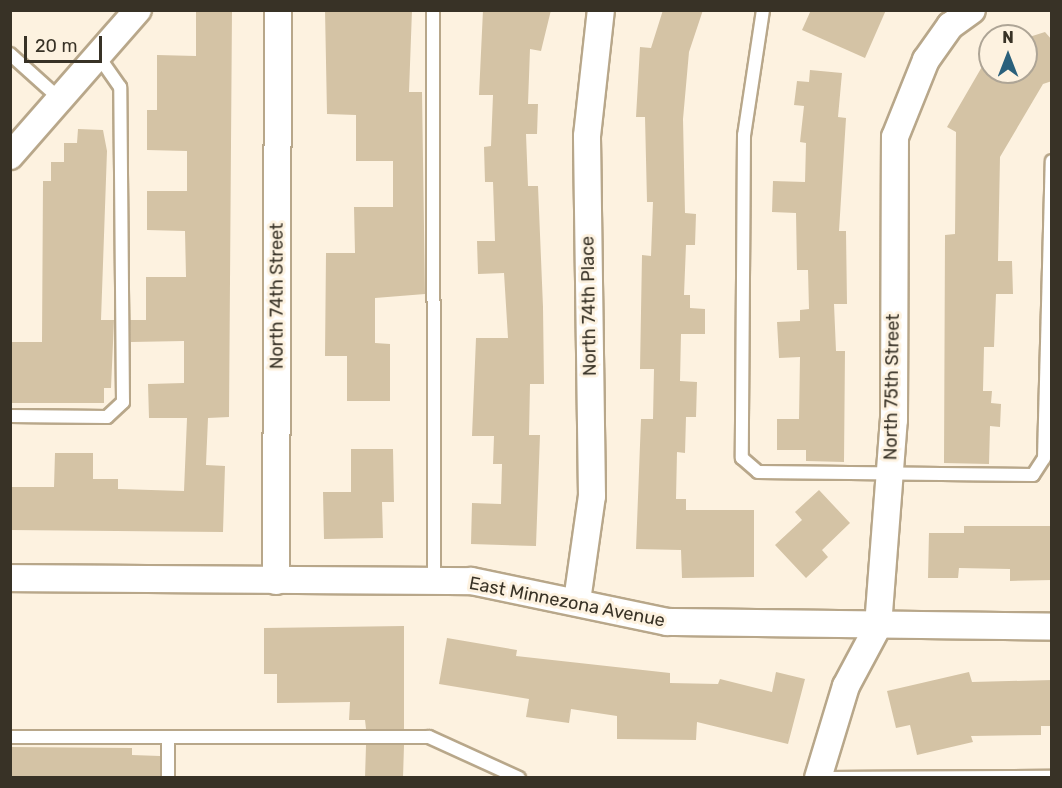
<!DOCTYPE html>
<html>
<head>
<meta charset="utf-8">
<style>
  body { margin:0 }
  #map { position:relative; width:1062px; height:788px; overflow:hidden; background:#fdf2e0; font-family:Rubik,sans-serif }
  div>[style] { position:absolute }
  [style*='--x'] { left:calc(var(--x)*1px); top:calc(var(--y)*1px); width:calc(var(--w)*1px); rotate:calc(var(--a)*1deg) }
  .building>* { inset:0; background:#d4c3a5 }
  .roads { filter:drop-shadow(2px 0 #b8a78a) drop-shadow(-2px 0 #b8a78a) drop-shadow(0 2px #b8a78a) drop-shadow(0 -2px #b8a78a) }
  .service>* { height:12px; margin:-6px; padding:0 6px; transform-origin:6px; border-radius:6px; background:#fff }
  .minor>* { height:26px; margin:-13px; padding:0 13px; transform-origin:13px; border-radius:13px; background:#fff }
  span { translate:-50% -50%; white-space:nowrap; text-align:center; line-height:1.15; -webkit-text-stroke:6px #fdf2e0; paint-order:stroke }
  .street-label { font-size:18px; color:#383226 }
  .frame { position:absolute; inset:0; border:12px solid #383226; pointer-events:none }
  .north { position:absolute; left:978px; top:24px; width:60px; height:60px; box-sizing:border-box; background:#fdf2e0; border:2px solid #aea596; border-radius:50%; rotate:0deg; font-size:16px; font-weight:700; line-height:24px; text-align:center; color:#383226 }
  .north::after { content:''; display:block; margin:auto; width:21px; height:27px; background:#2a607b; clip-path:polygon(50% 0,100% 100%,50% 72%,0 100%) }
  .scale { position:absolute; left:24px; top:36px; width:78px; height:27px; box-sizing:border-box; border:3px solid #383226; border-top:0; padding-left:8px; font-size:18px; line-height:21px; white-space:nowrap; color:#383226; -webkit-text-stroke:4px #fdf2e0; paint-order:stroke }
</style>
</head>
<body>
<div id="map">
  <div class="building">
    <div style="clip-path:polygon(196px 10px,232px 10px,229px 417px,208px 418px,206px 465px,225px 466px,223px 532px,10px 530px,10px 487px,54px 487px,55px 453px,93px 453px,93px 479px,118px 479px,118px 489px,184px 491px,187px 418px,149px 418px,148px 384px,184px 383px,184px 341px,131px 342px,130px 320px,146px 320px,146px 277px,186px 277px,185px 231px,147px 230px,147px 191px,187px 191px,187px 151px,147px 150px,147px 110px,157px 110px,157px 55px,196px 56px)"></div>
    <div style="clip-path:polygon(325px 10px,412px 10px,409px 92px,422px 92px,425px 294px,375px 298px,375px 343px,390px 344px,390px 401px,347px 401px,347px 356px,325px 356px,326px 253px,355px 253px,354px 207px,393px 207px,393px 161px,356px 161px,356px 115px,327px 114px)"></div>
    <div style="clip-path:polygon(483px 10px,551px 10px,541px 51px,530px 49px,528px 104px,538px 104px,537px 134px,526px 134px,528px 186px,538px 186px,543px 307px,544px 384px,530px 384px,529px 435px,540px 435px,536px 546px,471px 544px,472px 503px,501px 504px,502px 464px,493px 464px,494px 436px,472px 436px,476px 338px,508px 338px,504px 273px,478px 274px,477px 241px,495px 241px,493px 182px,485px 182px,484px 147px,491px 146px,493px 95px,479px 95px)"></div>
    <div style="clip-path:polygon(663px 10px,703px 10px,689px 52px,683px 119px,685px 213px,696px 214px,695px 245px,686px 245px,684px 295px,690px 295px,690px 308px,705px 309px,705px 334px,681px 334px,680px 381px,697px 382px,696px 417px,686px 417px,685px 453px,677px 452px,676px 499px,686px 499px,686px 510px,754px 510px,754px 577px,682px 578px,681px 550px,636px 549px,641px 419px,653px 419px,654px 369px,640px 369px,642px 255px,651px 256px,653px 202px,647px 202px,645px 117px,636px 117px,640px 47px,651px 48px)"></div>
    <div style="clip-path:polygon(811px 10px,886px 10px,865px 58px,802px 30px)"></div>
    <div style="clip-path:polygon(1045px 32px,1052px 40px,1052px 81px,1043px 84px,1000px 157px,998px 261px,1012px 261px,1013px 294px,996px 294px,994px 347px,984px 347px,983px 391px,992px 391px,991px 403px,1001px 404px,1000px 427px,990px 426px,989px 464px,944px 463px,945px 235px,955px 234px,956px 132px,947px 127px,983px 65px,990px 72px,1026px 72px,1026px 38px)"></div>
    <div style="clip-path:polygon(810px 70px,842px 73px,838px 117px,846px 118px,839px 231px,846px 231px,847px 304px,834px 304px,836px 351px,845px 351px,844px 462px,806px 461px,806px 450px,777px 450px,777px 419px,799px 419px,800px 357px,779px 358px,777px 322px,800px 321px,800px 310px,809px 309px,808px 270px,797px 270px,796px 213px,772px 212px,773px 181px,805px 182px,806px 143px,800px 142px,804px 106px,794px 105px,797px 81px,809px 82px)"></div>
    <div style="clip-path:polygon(78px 129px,103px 130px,107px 151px,101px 320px,114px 320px,111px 388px,104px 388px,104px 403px,10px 403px,10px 342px,42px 342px,43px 181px,51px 181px,51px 162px,64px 162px,64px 143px,77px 143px)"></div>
    <div style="clip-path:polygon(351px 449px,393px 449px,394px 502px,382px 502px,383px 538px,324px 539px,323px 492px,351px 492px)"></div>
    <div style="clip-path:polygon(819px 490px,850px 523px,822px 550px,828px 557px,806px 578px,775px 545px,802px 520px,795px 512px)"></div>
    <div style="clip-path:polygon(964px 526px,1052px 526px,1052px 580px,1010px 581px,1010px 569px,959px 568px,958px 578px,928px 578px,929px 533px,964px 533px)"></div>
    <div style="clip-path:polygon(404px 626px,404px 729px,366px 729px,365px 720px,349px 720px,350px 702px,277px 703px,277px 674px,264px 674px,264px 628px)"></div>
    <div style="clip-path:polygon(447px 638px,517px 650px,516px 656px,670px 673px,670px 683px,718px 684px,720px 679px,772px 692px,776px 672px,805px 679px,788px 744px,697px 722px,696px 740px,617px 739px,617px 716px,571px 709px,569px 723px,526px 717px,529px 699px,439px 684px)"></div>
    <div style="clip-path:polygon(969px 672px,972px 682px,1052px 680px,1052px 726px,1041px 726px,1041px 735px,971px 736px,973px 742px,917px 755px,910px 725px,896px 728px,887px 691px)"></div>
    <div style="clip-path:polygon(366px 745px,404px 745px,403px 777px,365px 777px)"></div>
    <div style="clip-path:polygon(10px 747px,132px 748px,132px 755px,160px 756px,160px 777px,10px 777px)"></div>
  </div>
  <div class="roads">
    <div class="service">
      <div style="--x:433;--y:10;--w:571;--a:89.9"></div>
      <div style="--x:763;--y:10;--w:126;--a:98.6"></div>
      <div style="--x:744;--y:135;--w:323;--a:90.4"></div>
      <div style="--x:742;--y:458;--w:21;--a:41"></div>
      <div style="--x:758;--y:472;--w:275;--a:0.6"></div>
      <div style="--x:1033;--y:475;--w:20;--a:-57"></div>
      <div style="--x:1044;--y:458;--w:297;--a:-88.5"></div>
      <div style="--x:10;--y:54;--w:67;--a:42"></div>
      <div style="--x:10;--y:416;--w:97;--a:0.6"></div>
      <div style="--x:107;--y:417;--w:22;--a:-43"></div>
      <div style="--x:123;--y:402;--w:315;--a:-90.5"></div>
      <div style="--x:120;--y:87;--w:38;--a:-125"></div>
      <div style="--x:10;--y:737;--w:419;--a:0"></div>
      <div style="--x:429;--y:737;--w:99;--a:24.5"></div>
      <div style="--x:168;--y:738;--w:40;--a:90"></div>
      <div style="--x:832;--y:778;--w:220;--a:-0.3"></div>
    </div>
    <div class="minor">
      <div style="--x:10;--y:156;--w:194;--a:-48.8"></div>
      <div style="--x:10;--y:578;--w:461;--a:0.4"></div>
      <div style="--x:471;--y:581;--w:200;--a:11.8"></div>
      <div style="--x:667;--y:622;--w:385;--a:0.7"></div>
      <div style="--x:276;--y:581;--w:571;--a:-89.8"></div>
      <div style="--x:577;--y:601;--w:106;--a:-81.9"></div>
      <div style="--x:592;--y:496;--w:360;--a:-90.8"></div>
      <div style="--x:587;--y:136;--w:127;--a:-83.7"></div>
      <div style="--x:818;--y:778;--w:96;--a:-73.1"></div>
      <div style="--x:846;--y:686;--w:68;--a:-61.9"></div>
      <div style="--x:878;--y:626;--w:207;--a:-85.6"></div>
      <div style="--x:894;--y:420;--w:283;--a:-89.8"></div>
      <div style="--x:895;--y:137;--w:83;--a:-68.1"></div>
      <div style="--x:926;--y:60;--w:42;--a:-54.8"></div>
      <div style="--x:950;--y:26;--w:27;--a:-36"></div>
    </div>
  </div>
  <div class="street-label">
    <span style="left:277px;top:296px;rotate:-90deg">North 74th Street</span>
    <span style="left:589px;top:306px;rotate:-91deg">North 74th Place</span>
    <span style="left:892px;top:387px;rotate:-89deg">North 75th Street</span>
    <span style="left:567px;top:602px;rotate:11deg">East Minnezona Avenue</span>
  </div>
  <div class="frame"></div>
  <div class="north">N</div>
  <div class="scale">20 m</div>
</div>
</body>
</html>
